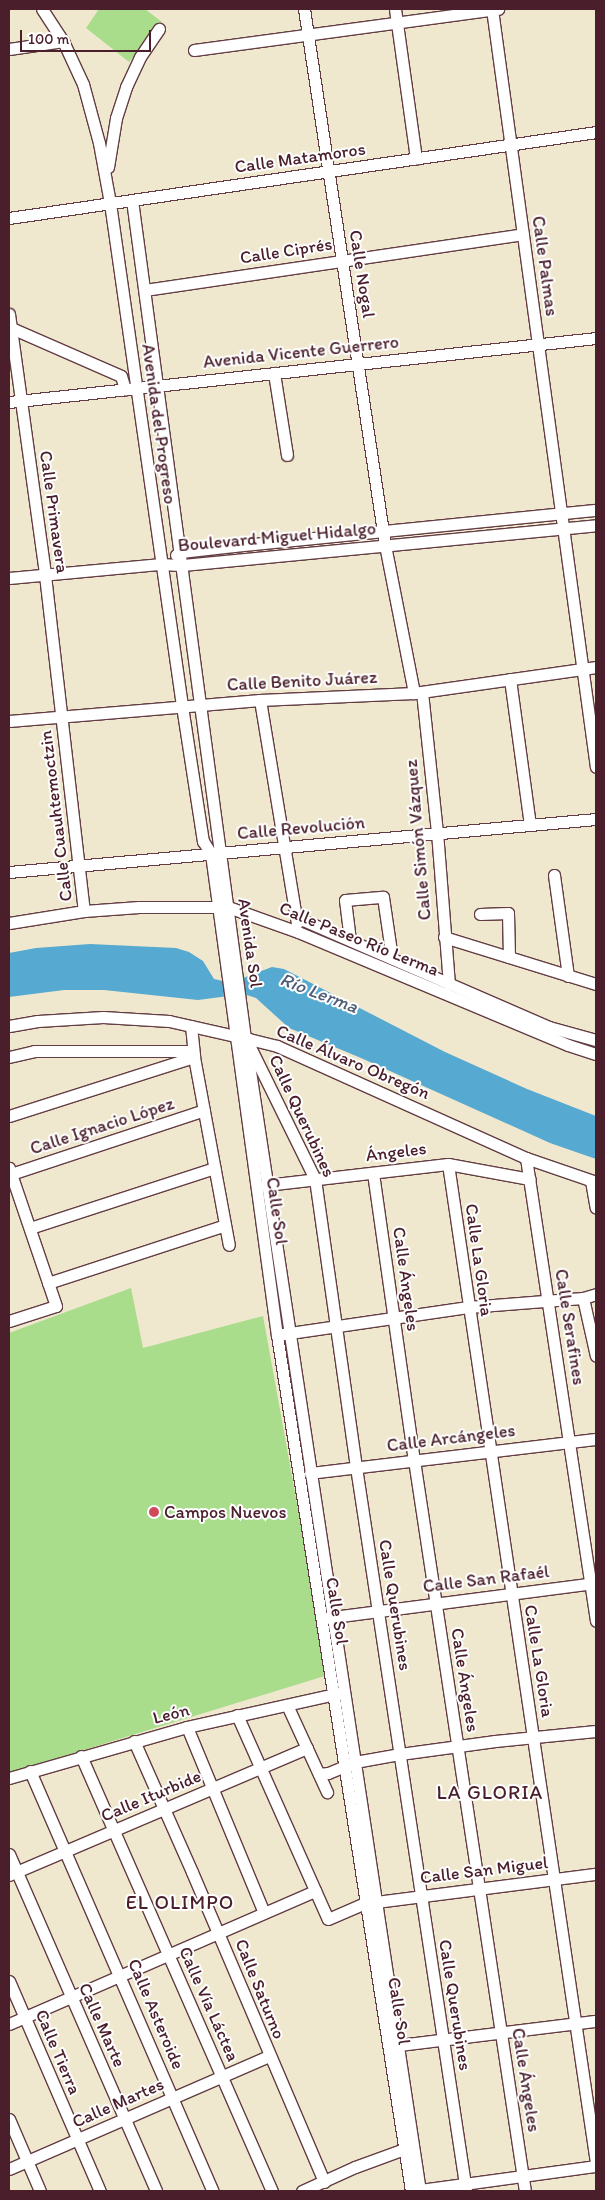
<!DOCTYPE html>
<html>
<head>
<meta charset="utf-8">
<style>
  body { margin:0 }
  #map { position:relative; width:605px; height:2200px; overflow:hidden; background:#efe8ce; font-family:Itim,sans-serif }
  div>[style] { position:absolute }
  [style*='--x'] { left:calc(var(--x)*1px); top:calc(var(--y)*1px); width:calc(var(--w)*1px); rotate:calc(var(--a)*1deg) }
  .green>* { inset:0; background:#a9dc8b }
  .water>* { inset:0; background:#56a9d1 }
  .roads { filter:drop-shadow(1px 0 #633d43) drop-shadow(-1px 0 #633d43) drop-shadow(0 1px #633d43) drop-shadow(0 -1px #633d43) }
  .minor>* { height:11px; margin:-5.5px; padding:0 5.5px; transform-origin:5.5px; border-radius:5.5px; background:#fff }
  .dots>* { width:14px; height:14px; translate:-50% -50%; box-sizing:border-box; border:2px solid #fff; border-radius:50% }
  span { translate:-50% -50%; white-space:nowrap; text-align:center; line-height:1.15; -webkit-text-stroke:4px #fff; paint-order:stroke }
  .street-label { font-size:18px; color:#4a1f2b }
  .poi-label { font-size:18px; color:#4a1f2b }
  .left { translate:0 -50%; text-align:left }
  .water-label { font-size:19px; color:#4f5d76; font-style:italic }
  .quarter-label { font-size:20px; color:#4a1f2b; letter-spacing:1px }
  .frame { position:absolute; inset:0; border:10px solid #4a1f2b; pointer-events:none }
  .scale { position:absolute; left:20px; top:30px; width:131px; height:22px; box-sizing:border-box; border:2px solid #4a1f2b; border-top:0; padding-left:6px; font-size:15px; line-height:18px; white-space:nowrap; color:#4a1f2b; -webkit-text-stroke:4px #fff; paint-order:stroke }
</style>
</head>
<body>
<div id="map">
  <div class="green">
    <div style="clip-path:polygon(99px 9px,145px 9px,162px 22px,129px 62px,86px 28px)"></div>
    <div style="clip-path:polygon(131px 1288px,143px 1348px,263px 1316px,328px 1675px,9px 1773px,9px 1333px)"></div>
  </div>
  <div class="water">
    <div style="clip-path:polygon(90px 944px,176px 948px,189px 952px,203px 961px,214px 979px,223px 981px,243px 978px,272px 967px,284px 969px,445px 1052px,527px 1089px,596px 1116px,596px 1159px,550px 1143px,361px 1058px,289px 1028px,256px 998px,244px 994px,198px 1000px,104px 990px,64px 990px,9px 997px,9px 953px,36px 948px)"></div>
  </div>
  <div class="roads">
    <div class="minor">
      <div style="--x:42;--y:9;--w:38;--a:57"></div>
      <div style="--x:63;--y:41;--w:47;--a:65.1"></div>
      <div style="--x:83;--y:84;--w:61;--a:74.8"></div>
      <div style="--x:99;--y:143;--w:61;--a:79.6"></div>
      <div style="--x:110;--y:203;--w:508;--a:81.85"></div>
      <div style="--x:182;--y:706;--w:137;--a:81.2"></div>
      <div style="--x:203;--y:841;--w:15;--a:58"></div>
      <div style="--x:211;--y:854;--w:486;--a:82.2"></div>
      <div style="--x:277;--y:1335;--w:866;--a:81.1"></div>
      <div style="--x:304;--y:9;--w:542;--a:81.41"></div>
      <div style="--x:385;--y:545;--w:151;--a:78.9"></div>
      <div style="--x:395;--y:9;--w:151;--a:82"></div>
      <div style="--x:492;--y:9;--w:765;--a:82.19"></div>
      <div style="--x:9;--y:49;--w:55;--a:-8.4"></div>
      <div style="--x:194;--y:50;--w:307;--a:-7.7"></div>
      <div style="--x:108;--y:167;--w:50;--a:-80.7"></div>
      <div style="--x:116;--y:118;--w:33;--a:-72"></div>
      <div style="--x:126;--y:87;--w:33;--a:-65"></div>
      <div style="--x:140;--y:57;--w:34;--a:-56"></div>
      <div style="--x:132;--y:200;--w:846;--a:82.32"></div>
      <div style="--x:245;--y:1038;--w:1166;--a:81.37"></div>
      <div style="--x:9;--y:218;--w:593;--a:-8.33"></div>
      <div style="--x:145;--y:290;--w:382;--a:-8.4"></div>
      <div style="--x:9;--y:314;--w:263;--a:82.1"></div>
      <div style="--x:45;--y:575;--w:338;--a:83.4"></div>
      <div style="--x:9;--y:327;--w:122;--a:23.6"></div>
      <div style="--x:121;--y:376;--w:14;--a:73"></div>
      <div style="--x:274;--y:373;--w:83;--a:81"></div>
      <div style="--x:9;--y:402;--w:590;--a:-6.22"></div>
      <div style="--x:176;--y:555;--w:6;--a:-31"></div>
      <div style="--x:181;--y:552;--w:53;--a:-6.5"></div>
      <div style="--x:234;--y:546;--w:364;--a:-5.7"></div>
      <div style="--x:9;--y:578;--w:153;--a:-5.3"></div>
      <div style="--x:161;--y:564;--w:22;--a:3"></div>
      <div style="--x:183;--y:565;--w:415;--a:-5.5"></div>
      <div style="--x:510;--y:679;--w:147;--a:82.2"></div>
      <div style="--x:422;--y:692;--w:141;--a:83.9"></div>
      <div style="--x:437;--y:832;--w:153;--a:85.5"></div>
      <div style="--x:260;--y:700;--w:226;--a:80.6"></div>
      <div style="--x:9;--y:721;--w:252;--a:-4.8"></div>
      <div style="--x:260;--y:700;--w:154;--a:-2.6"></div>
      <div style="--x:414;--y:693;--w:184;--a:-8.1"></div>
      <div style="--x:9;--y:872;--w:589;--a:-5.16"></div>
      <div style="--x:554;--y:875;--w:102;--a:82.1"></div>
      <div style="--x:480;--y:914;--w:28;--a:-2"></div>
      <div style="--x:508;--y:913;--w:44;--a:88.7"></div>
      <div style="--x:296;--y:917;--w:276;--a:23.5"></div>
      <div style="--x:549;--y:1027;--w:49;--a:15.5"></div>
      <div style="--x:9;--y:923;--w:76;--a:-9.1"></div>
      <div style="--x:84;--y:911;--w:55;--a:-4.2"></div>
      <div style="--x:139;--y:907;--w:89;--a:0"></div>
      <div style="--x:228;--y:907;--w:74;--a:19.7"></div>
      <div style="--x:298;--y:932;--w:293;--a:22.7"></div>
      <div style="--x:568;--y:1045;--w:29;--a:18"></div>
      <div style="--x:444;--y:937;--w:159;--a:17.2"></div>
      <div style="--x:350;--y:940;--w:40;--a:-97.1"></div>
      <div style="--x:345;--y:900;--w:38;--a:-5"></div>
      <div style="--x:383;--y:897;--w:62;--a:81.6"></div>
      <div style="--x:9;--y:1026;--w:29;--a:-10"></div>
      <div style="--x:38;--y:1021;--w:65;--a:-3.5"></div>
      <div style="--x:103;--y:1017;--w:66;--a:3.5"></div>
      <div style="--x:169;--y:1021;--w:82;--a:12.7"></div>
      <div style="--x:249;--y:1039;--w:29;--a:14"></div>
      <div style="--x:277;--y:1046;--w:273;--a:24.2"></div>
      <div style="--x:526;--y:1158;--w:74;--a:18.9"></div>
      <div style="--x:191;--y:1026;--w:31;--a:84"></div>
      <div style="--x:194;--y:1057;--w:191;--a:79.5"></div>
      <div style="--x:250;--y:1047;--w:147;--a:63.8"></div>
      <div style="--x:315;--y:1179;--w:291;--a:81.9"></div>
      <div style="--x:356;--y:1467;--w:732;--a:81.36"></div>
      <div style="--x:9;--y:1057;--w:26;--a:-13"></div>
      <div style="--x:34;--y:1051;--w:159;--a:0"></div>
      <div style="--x:9;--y:1116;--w:194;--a:-17.7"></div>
      <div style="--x:526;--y:1158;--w:468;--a:81.4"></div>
      <div style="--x:448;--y:1164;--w:1010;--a:81.57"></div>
      <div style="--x:373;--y:1173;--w:290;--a:81.9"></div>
      <div style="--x:414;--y:1460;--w:739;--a:81.37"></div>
      <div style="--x:11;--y:1174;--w:203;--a:-18.3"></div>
      <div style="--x:591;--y:1181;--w:27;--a:80"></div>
      <div style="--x:266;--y:1185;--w:183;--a:-6.6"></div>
      <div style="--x:448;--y:1164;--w:83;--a:10.4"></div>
      <div style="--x:30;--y:1228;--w:194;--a:-18"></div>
      <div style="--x:48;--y:1283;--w:186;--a:-18.1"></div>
      <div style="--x:583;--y:1298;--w:59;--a:77.4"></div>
      <div style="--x:9;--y:1321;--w:49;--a:-17.7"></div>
      <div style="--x:56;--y:1306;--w:146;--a:-108.8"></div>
      <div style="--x:283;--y:1334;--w:187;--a:-8.3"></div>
      <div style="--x:468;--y:1307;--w:115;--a:-4.5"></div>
      <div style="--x:583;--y:1298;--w:14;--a:-17"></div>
      <div style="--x:310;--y:1473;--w:288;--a:-6.8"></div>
      <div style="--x:325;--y:1618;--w:273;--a:-7.4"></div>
      <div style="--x:287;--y:1705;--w:96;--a:65.3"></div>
      <div style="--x:237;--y:1715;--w:223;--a:66"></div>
      <div style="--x:328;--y:1919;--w:40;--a:-23.4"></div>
      <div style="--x:187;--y:1727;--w:201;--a:67.5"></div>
      <div style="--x:134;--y:1741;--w:143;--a:66.1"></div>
      <div style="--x:192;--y:1872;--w:337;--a:66.9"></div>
      <div style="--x:81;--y:1756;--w:475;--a:66.3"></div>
      <div style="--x:30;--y:1771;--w:458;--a:66.5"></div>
      <div style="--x:319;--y:1774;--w:9;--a:-6"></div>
      <div style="--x:328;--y:1773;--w:29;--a:-22"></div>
      <div style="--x:355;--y:1762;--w:46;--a:-10.1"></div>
      <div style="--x:400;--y:1754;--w:96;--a:-7.8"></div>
      <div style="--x:495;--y:1741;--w:101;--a:-5.7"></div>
      <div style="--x:9;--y:1778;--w:185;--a:-16"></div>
      <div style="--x:187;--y:1727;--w:156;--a:-12.6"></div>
      <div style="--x:9;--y:1854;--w:368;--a:66.4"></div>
      <div style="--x:9;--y:1875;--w:324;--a:-23.1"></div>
      <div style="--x:376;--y:1902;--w:222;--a:-7.3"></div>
      <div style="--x:9;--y:1981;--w:229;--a:66.6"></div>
      <div style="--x:9;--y:2024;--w:334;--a:-23.5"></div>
      <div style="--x:391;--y:2046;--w:207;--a:-7"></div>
      <div style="--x:9;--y:2119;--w:78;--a:66.7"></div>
      <div style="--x:9;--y:2169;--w:283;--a:-23.5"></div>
      <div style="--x:420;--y:2190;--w:178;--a:-7.8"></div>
      <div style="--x:302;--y:2191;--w:58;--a:-24.4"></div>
      <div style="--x:355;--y:2167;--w:52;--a:-20.2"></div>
    </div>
  </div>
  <div class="dots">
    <div style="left:154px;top:1512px;background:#d1495b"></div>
  </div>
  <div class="street-label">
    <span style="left:300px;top:158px;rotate:-8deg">Calle Matamoros</span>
    <span style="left:286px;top:251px;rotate:-9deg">Calle Ciprés</span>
    <span style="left:545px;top:266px;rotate:82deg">Calle Palmas</span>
    <span style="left:362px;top:274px;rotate:81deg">Calle Nogal</span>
    <span style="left:301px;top:352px;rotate:-6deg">Avenida Vicente Guerrero</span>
    <span style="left:159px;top:424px;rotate:82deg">Avenida del Progreso</span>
    <span style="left:54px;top:512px;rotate:82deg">Calle Primavera</span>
    <span style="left:277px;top:537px;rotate:-5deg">Boulevard Miguel Hidalgo</span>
    <span style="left:302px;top:681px;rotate:-3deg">Calle Benito Juárez</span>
    <span style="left:56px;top:816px;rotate:-97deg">Calle Cuauhtemoctzin</span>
    <span style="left:301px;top:828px;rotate:-5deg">Calle Revolución</span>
    <span style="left:418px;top:840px;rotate:-95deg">Calle Simón Vázquez</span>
    <span style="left:359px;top:939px;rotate:22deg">Calle Paseo Río Lerma</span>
    <span style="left:250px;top:943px;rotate:82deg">Avenida Sol</span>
    <span style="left:353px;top:1062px;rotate:23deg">Calle Álvaro Obregón</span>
    <span style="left:302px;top:1116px;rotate:65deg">Calle Querubines</span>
    <span style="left:102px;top:1126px;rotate:-18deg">Calle Ignacio López</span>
    <span style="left:396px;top:1152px;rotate:-7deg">Ángeles</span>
    <span style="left:277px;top:1211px;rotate:82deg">Calle Sol</span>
    <span style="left:479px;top:1260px;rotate:82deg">Calle La Gloria</span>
    <span style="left:406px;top:1279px;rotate:82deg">Calle Ángeles</span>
    <span style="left:570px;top:1327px;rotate:81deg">Calle Serafines</span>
    <span style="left:451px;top:1438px;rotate:-7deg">Calle Arcángeles</span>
    <span style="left:486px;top:1579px;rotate:-7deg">Calle San Rafaél</span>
    <span style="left:395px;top:1605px;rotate:81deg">Calle Querubines</span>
    <span style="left:337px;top:1611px;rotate:81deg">Calle Sol</span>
    <span style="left:539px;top:1661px;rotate:81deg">Calle La Gloria</span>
    <span style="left:465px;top:1680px;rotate:81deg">Calle Ángeles</span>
    <span style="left:171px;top:1714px;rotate:-14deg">León</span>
    <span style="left:151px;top:1796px;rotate:-23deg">Calle Iturbide</span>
    <span style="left:484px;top:1870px;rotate:-7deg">Calle San Miguel</span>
    <span style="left:260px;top:1989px;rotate:68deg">Calle Saturno</span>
    <span style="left:209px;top:2004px;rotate:66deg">Calle Vía Láctea</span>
    <span style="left:455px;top:2005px;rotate:81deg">Calle Querubines</span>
    <span style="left:399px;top:2011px;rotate:81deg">Calle Sol</span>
    <span style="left:156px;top:2014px;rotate:67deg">Calle Asteroide</span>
    <span style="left:102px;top:2025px;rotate:66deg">Calle Marte</span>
    <span style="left:58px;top:2052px;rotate:67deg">Calle Tierra</span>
    <span style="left:526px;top:2080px;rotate:81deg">Calle Ángeles</span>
    <span style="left:118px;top:2103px;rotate:-24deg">Calle Martes</span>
  </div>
  <div class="poi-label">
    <span class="left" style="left:164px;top:1512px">Campos Nuevos</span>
  </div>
  <div class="water-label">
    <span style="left:319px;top:993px;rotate:21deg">Río Lerma</span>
  </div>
  <div class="quarter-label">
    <span style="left:490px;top:1792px">LA GLORIA</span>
    <span style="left:180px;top:1902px">EL OLIMPO</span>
  </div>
  <div class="frame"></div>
  <div class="scale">100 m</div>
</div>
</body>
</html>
